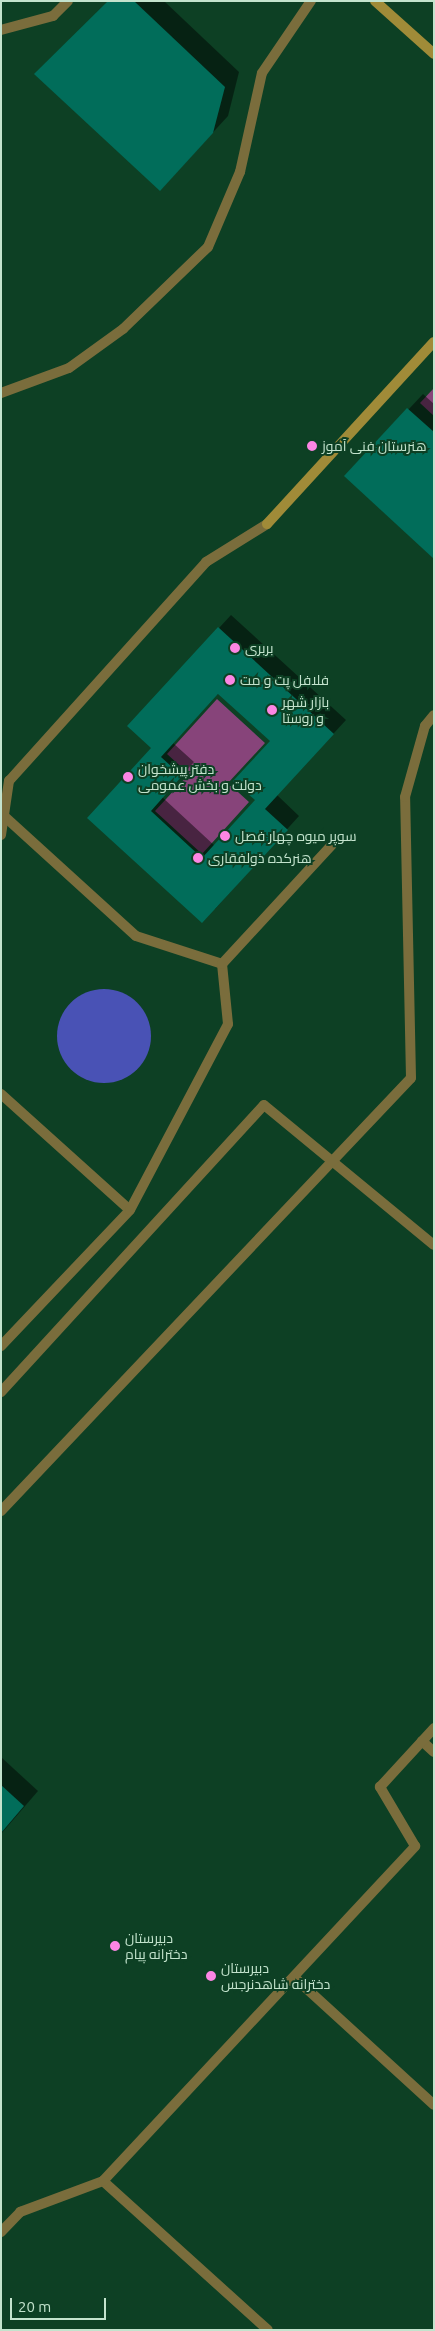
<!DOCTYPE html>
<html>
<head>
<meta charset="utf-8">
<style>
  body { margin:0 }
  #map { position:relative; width:435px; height:2331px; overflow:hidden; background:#0d4024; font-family:Ubuntu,Cairo,sans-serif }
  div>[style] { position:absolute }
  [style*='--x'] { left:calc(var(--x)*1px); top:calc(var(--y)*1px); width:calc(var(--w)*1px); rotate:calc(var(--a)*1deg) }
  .green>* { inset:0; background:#87447a }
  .water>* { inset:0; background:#4952b5 }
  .round { border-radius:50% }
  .shadow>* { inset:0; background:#0007 }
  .building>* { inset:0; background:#016d5a }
  .lane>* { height:10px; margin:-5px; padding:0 5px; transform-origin:5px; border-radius:5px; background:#7a6d3c }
  .street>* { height:10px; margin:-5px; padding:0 5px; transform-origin:5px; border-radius:5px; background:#7a6d3c }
  .secondary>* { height:10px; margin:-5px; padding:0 5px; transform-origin:5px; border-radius:5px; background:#a08b38 }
  .dots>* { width:14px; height:14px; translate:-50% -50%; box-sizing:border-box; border:2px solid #0d4024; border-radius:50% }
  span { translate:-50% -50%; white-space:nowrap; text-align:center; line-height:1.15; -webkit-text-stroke:4px #0d4024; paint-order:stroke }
  .poi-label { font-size:14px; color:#c3e3cd }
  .left { translate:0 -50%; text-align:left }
  .frame { position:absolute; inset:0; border:2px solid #c3e3cd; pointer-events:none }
  .scale { position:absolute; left:10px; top:2298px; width:96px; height:22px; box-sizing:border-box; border:2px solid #c3e3cd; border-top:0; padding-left:6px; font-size:15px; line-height:18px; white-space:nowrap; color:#c3e3cd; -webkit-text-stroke:4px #0d4024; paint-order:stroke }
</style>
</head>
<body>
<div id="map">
  <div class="green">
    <div style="clip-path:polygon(434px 388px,434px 416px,420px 403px)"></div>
    <div style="clip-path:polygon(217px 699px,265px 743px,228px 783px,249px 802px,202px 854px,155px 811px,189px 774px,167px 754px)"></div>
  </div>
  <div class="water">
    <div class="round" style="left:57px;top:989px;width:94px;height:94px"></div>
  </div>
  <div class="shadow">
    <div style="clip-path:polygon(109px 1px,164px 1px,239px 72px,228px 116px,160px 190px)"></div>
    <div style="clip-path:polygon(423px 394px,434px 404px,434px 558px,346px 476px)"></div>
    <div style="clip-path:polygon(evenodd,231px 615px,346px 720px,277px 795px,299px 816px,215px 909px,89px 818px,153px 747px,219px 628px,231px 615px,219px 693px,271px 741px,257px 800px,215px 846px,162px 797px,194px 762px,173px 743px,219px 693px)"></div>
    <div style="clip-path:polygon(1px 1757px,38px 1791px,1px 1834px)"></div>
  </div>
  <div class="building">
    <div style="clip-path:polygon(108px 1px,134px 1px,225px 87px,213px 133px,160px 191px,34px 74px)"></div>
    <div style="clip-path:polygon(407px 408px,434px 432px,434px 559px,344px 476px)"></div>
    <div style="clip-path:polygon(evenodd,218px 627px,334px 734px,265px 809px,288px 830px,202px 923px,87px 818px,151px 748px,127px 726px,218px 627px,218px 694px,270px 741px,233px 781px,255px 800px,202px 858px,151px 811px,182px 776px,161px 757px,218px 694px)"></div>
    <div style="clip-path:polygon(1px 1785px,24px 1806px,1px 1833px)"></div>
  </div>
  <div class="lane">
    <div style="--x:1;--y:30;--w:54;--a:-15.1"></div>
    <div style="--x:53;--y:16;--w:21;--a:-45"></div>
    <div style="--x:1;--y:393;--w:72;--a:-20.2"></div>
    <div style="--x:69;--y:368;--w:67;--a:-35.8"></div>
    <div style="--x:123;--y:329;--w:118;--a:-44"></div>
    <div style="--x:208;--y:247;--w:82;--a:-66.9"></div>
    <div style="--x:240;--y:172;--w:101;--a:-77.5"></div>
    <div style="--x:262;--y:73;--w:87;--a:-55.8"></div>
    <div style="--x:4;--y:816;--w:178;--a:42.3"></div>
    <div style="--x:136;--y:936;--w:90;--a:18"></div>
    <div style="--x:1;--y:835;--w:55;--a:-81.6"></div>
    <div style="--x:9;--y:781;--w:295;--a:-48"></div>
    <div style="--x:206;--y:562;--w:72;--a:-31.9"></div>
    <div style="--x:1;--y:1094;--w:173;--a:42"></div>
    <div style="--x:1;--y:1346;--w:187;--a:-46.5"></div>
    <div style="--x:130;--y:1210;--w:210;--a:-62.2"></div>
    <div style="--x:228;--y:1024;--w:60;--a:-95.7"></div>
    <div style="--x:222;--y:964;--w:162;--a:-47.3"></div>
    <div style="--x:1;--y:1392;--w:389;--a:-47.5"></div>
    <div style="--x:264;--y:1105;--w:220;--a:39.5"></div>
    <div style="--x:1;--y:1511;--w:596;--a:-46.56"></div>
    <div style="--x:411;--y:1078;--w:281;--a:-91.2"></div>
    <div style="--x:405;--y:797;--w:74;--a:-74.3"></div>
    <div style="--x:425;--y:726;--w:14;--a:-51"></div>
    <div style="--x:422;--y:1741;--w:16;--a:43"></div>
    <div style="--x:295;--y:1978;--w:188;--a:42.4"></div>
    <div style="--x:103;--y:2181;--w:222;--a:42.1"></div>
  </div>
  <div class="street">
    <div style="--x:1;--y:2232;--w:28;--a:-46"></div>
    <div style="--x:20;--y:2212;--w:89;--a:-20.5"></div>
    <div style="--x:103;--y:2181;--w:458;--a:-47"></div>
    <div style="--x:415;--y:1846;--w:69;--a:-120.7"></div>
    <div style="--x:380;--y:1787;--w:80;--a:-47.5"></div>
  </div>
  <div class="secondary">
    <div style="--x:375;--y:1;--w:79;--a:41.9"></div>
    <div style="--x:267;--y:524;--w:247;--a:-47.5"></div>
  </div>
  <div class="dots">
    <div style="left:312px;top:446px;background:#fc86e4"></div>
    <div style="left:235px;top:648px;background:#fc86e4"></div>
    <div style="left:230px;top:680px;background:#fc86e4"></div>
    <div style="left:272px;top:710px;background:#fc86e4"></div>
    <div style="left:128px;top:777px;background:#fc86e4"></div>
    <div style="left:225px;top:836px;background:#fc86e4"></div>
    <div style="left:198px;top:858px;background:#fc86e4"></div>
    <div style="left:115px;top:1946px;background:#fc86e4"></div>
    <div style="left:211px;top:1976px;background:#fc86e4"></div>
  </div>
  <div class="poi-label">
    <span class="left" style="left:322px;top:446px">هنرستان فنی آموز</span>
    <span class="left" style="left:245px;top:648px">بربری</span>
    <span class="left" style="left:240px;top:680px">فلافل پت و مت</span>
    <span class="left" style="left:282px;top:710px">بازار شهر<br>و روستا</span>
    <span class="left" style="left:138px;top:777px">دفتر پیشخوان<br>دولت و بخش عمومی</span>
    <span class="left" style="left:235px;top:836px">سوپر میوه چهار فصل</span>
    <span class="left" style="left:208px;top:858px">هنرکده ذولفقاری</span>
    <span class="left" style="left:125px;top:1946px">دبیرستان<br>دخترانه پیام</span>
    <span class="left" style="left:221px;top:1976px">دبیرستان<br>دخترانه شاهدنرجس</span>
  </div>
  <div class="frame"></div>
  <div class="scale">20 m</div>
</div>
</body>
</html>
